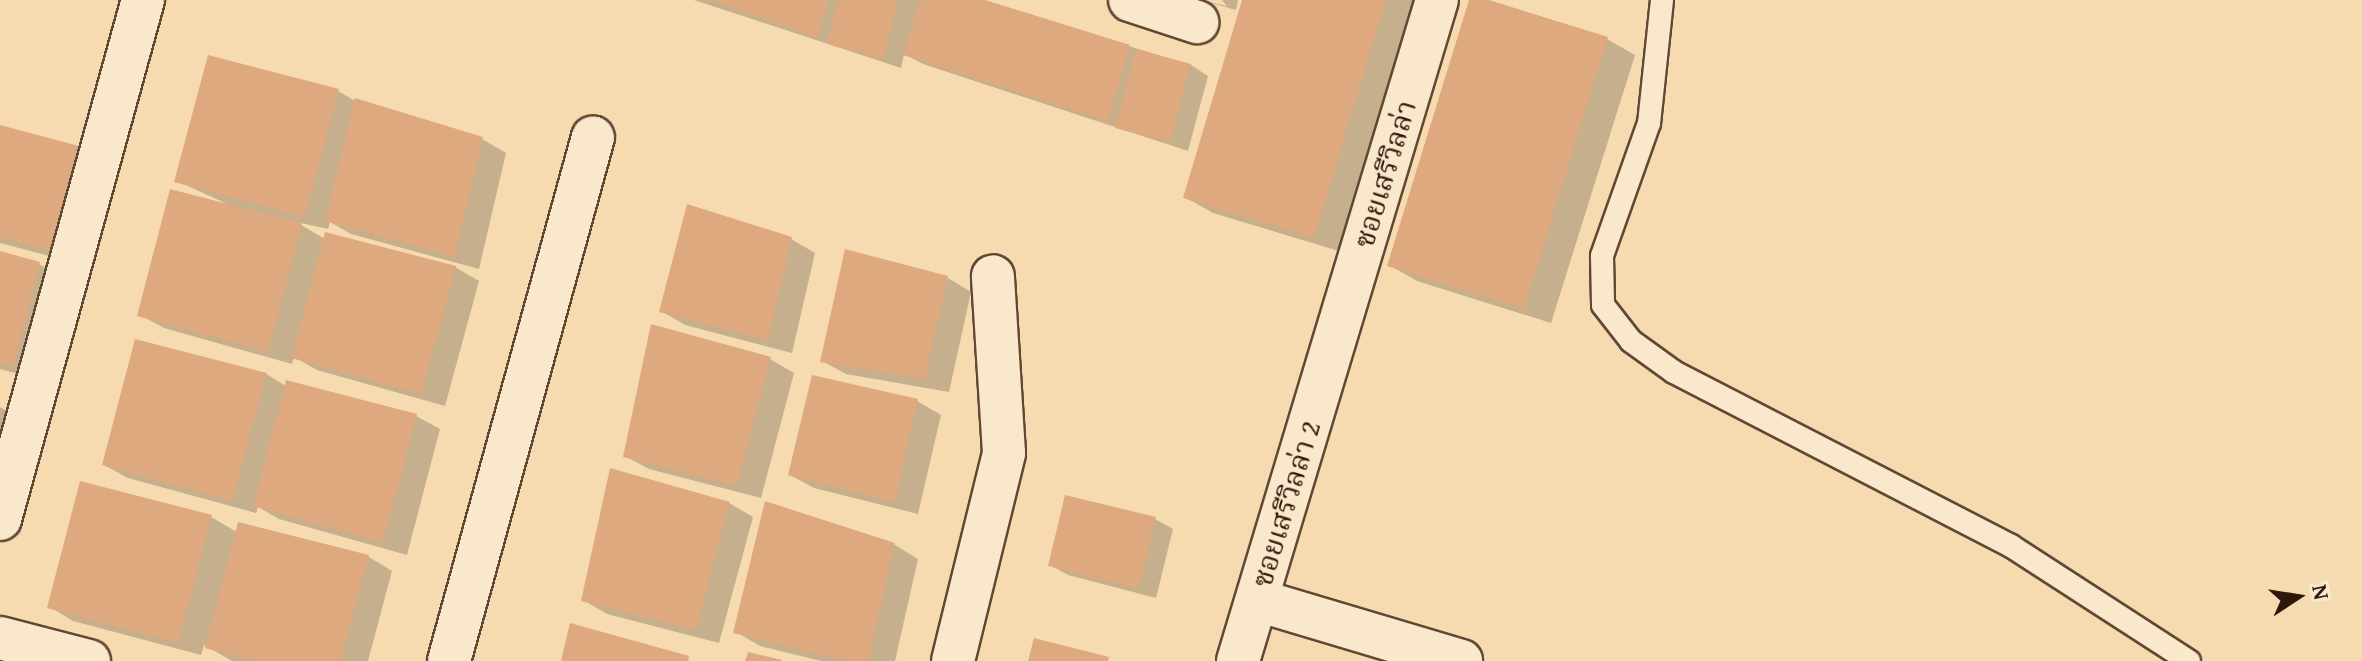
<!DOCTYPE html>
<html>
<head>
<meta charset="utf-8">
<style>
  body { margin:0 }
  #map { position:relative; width:2362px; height:661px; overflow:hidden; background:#f7dbb0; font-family:"Gentium Book Plus","Noto Serif Thai",serif }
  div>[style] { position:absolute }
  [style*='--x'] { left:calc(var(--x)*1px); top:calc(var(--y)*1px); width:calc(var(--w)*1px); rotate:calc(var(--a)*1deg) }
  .shadow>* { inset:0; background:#0003 }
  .building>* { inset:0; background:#dea97e }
  .roads { filter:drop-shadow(2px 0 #614834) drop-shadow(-2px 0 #614834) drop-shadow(0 2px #614834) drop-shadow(0 -2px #614834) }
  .lane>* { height:22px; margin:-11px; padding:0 11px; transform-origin:11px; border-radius:11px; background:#fae8cc }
  .street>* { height:42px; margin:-21px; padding:0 21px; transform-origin:21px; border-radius:21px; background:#fae8cc }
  span { translate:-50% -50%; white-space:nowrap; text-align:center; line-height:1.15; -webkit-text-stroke:6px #fae8cc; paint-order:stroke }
  .street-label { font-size:28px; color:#2f170b }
  .north { position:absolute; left:2258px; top:557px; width:80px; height:80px; -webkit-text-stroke:6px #fae8cc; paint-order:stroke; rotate:78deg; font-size:22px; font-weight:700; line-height:32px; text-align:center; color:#2f170b }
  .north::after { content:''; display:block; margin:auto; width:28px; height:36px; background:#2f170b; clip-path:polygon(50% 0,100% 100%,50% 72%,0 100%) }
</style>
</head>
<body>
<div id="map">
  <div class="shadow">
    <div style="clip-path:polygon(694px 0,977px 0,1191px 65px,1208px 76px,1188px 151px,923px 64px,904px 54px,901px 68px)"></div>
    <div style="clip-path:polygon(1201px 0,1227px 6px,1222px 0,1238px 0,1236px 10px)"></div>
    <div style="clip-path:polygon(1245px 0,1418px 0,1342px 252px,1213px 213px,1185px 197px)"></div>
    <div style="clip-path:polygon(1471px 0,1607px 39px,1635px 55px,1551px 323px,1417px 281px,1389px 265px)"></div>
    <div style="clip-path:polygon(338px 91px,357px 102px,482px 139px,506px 153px,479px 269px,351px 234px,330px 222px,328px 229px,296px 222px,325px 239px,455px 267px,479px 281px,445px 406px,317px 370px,294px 357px,292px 364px,164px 328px,140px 315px,238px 209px,177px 181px)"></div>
    <div style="clip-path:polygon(0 127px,78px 148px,102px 161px,76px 263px,0 243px)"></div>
    <div style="clip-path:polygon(791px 239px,815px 253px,792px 353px,685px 325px,661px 311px)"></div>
    <div style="clip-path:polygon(847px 251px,948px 278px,971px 292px,949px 392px,846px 374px,822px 361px)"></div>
    <div style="clip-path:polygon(0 253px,39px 264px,63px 278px,37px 379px,0 369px)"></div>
    <div style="clip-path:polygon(653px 327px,770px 359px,794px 373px,761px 498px,649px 469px,625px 456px)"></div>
    <div style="clip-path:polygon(266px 374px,286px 386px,416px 416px,440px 429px,407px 555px,279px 519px,258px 507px,256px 513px,128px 478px,104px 465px)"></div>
    <div style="clip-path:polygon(917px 401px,941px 415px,918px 514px,814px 488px,790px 475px)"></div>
    <div style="clip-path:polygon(0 407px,27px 423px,0 520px)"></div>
    <div style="clip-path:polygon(729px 503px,753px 517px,719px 643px,607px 614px,583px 600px)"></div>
    <div style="clip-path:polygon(767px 503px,895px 545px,918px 559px,895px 661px,821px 661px,760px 646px,736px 632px)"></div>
    <div style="clip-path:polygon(211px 517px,237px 532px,239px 524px,369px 557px,392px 571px,368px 661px,232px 661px,204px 645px,201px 655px,73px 621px,50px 607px)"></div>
    <div style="clip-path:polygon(1155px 519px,1173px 529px,1156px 598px,1068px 575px,1050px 565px)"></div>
  </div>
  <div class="building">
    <div style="clip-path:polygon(710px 0,828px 0,818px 38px)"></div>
    <div style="clip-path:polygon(839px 0,898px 0,883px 59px,827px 44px)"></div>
    <div style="clip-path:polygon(920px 0,985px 0,1130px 45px,1108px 122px,903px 55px)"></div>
    <div style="clip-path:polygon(1242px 0,1386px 0,1314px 238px,1183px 198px)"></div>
    <div style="clip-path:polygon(1469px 0,1489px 0,1608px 37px,1524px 309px,1387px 266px)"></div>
    <div style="clip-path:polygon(1136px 49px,1191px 64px,1170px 143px,1115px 128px)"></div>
    <div style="clip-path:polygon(208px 55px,339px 89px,305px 217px,174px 182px)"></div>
    <div style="clip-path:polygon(355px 98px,483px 137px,455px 257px,325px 221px)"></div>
    <div style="clip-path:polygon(0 125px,79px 146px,52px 251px,0 237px)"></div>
    <div style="clip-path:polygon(170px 189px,302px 223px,268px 352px,137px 316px)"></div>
    <div style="clip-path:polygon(687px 204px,792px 237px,768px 340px,659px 312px)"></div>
    <div style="clip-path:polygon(325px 232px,456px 266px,421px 394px,291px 358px)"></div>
    <div style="clip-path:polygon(845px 249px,948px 276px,925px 379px,820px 362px)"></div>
    <div style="clip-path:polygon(0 251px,40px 262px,13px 366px,0 363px)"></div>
    <div style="clip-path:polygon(651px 324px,771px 357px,737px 486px,623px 457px)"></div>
    <div style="clip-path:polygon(135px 339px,267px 373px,232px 501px,102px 465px)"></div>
    <div style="clip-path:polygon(812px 375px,918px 399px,895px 502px,788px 475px)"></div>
    <div style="clip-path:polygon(286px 380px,417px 414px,383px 543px,253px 506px)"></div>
    <div style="clip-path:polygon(610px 468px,730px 502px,696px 630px,581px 601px)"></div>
    <div style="clip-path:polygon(80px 481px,212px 515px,178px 643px,47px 608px)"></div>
    <div style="clip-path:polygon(1065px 495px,1156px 517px,1138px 589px,1048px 566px)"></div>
    <div style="clip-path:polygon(765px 501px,895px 543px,868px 661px,846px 661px,733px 633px)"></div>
    <div style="clip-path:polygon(238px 522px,369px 555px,341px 661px,253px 661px,205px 648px)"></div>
    <div style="clip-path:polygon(570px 623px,689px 656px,688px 661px,561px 661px)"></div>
    <div style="clip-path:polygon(1034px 638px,1109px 657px,1108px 661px,1028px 661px)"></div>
    <div style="clip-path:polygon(748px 652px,782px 660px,782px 661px,745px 661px)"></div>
  </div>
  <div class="roads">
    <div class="lane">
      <div style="--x:1662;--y:0;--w:124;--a:96"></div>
      <div style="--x:1649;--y:123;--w:141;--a:109.5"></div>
      <div style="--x:1602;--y:256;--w:49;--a:88.8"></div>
      <div style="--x:1603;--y:305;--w:46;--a:52.1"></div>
      <div style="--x:1631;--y:341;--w:53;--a:35.8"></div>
      <div style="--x:1674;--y:372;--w:379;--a:27.3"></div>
      <div style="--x:2011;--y:546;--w:212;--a:32.9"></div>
    </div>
    <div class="street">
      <div style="--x:1130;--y:0;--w:71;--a:18.2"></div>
      <div style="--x:0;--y:519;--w:538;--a:-74.6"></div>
      <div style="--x:1257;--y:600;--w:213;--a:16.6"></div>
      <div style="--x:0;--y:638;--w:92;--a:14.5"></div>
      <div style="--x:449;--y:661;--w:543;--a:-74.63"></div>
      <div style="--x:953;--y:661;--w:214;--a:-76.2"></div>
      <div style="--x:1004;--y:453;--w:177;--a:-93.6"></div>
      <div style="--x:1238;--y:661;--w:690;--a:-73.25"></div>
    </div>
  </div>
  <div class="street-label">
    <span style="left:1385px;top:174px;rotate:-73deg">ซอยเสรีวิลล่า</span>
    <span style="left:1286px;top:504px;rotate:-73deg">ซอยเสรีวิลล่า 2</span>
  </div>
  <div class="north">N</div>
</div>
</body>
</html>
